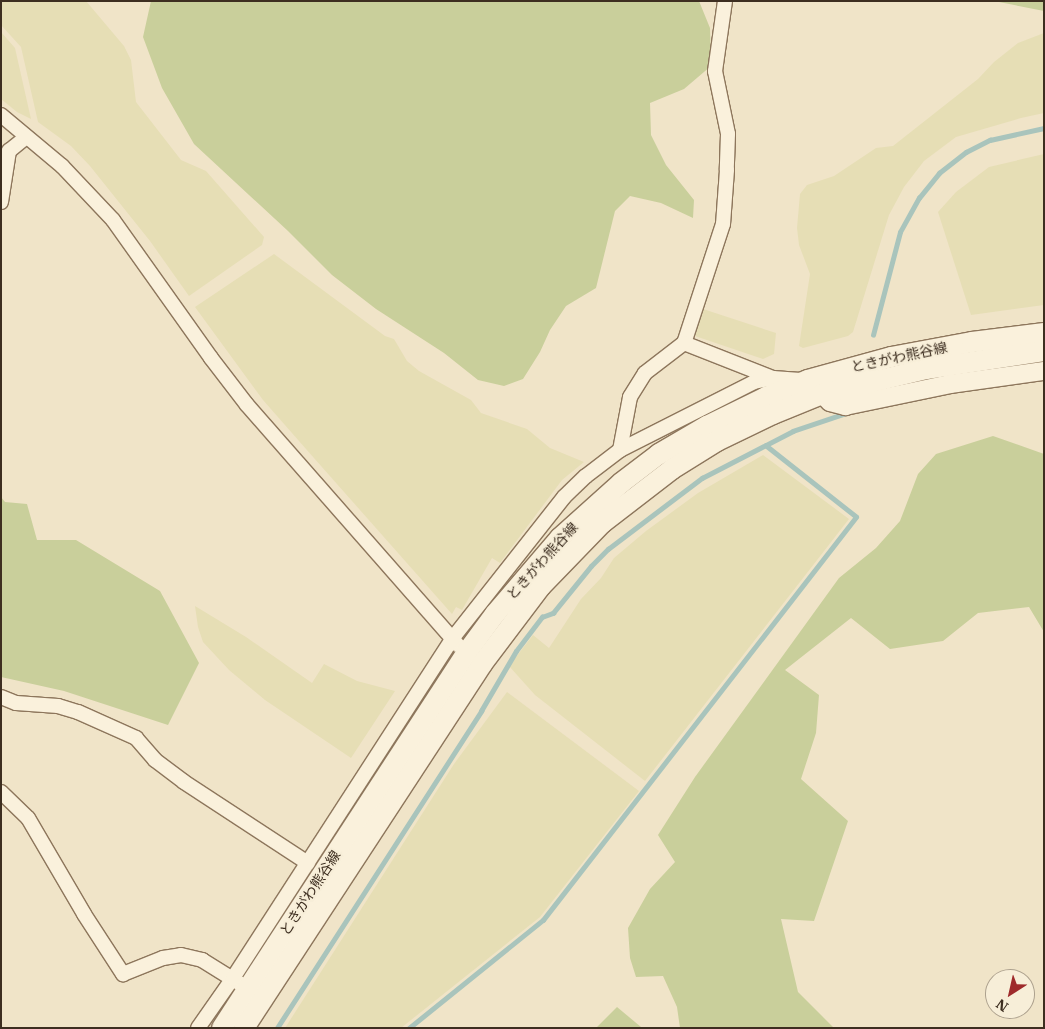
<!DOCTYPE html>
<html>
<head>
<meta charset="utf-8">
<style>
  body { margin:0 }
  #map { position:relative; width:1045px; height:1029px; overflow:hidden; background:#f0e4c8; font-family:"IBM Plex Serif","Noto Sans JP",serif }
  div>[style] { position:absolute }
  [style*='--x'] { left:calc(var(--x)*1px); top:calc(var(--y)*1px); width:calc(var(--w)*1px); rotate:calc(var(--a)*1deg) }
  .farmland>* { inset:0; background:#e6deb5 }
  .green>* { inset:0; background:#c9cf9b }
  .stream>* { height:4.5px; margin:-2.25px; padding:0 2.25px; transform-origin:2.25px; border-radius:2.25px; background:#a9c4bc }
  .roads { filter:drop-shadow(1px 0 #8d765c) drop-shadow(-1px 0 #8d765c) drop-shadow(0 1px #8d765c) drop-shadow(0 -1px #8d765c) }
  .minor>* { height:14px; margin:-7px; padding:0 7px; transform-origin:7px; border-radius:7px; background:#faf1dc }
  .tertiary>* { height:18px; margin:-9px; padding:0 9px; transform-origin:9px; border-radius:9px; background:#faf1dc }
  .secondary>* { height:20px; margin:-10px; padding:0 10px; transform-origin:10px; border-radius:10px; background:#faf1dc }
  span { translate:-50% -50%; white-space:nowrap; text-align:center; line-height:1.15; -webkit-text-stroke:4px #f7eed8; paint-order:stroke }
  .street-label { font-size:14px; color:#3d2e20 }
  .frame { position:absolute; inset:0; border:2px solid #3d2e20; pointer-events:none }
  .north { position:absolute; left:985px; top:969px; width:50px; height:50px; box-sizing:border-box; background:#f7eed8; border:1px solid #ada18e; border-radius:50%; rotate:215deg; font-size:14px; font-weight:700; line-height:20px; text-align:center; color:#3d2e20 }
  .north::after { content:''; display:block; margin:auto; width:18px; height:22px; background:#9e2a2b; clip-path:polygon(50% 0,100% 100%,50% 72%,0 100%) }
</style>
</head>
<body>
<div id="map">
  <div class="farmland">
    <div style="clip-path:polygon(1px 1px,86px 1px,124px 46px,131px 60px,136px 102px,181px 160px,206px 171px,264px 237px,262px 245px,189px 296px,150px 241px,90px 166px,71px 146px,38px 122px,21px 47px,1px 25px)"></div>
    <div style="clip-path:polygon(1px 32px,15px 48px,31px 119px,17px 112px,1px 99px)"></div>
    <div style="clip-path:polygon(1044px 33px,1044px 113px,1021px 118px,956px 137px,924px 161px,904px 187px,889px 215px,853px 332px,848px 336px,803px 348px,799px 346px,810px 274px,799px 245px,797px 228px,800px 194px,807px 185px,834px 176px,876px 148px,893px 146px,978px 79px,994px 62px,1018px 43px)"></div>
    <div style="clip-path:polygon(1044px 154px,1044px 305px,971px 315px,938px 212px,956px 192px,989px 167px)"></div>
    <div style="clip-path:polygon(274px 254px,385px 336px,394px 339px,407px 361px,419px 371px,471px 400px,481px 413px,527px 429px,550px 448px,584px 462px,562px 480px,500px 563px,492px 558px,462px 610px,456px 607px,452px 614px,306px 449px,263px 400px,195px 307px)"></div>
    <div style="clip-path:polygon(703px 309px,776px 333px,774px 354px,763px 359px,695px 336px)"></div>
    <div style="clip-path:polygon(763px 455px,849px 519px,645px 781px,535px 695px,509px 666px,533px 635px,549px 648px,581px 599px,601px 578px,614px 558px,646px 531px,698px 493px)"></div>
    <div style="clip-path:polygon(195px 606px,246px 637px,312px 683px,324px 664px,357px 681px,395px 691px,351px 758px,265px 700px,229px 670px,203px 642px,198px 627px)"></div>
    <div style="clip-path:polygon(507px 692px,639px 791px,540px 917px,401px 1028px,285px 1028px,454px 764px)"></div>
  </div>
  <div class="green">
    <div style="clip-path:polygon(151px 1px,699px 1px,710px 28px,711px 66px,684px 89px,650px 103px,651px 135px,666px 165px,694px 200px,693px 218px,661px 203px,630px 196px,615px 211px,596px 288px,566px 306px,550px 330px,540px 352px,523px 379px,504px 386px,478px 380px,444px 353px,376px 309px,332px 275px,288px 231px,194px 144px,162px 88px,143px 37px)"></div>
    <div style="clip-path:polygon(994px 1px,1044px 1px,1044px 11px)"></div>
    <div style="clip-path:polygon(993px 436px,1044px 454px,1044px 632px,1029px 607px,978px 613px,943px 641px,890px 649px,851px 618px,785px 670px,819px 695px,816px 733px,801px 779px,848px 821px,814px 921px,781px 919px,798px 992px,834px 1028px,680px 1028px,677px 1007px,663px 976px,636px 977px,630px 958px,628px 928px,650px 889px,675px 862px,658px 835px,695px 777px,839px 578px,876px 548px,900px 521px,918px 474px,936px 454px)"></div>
    <div style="clip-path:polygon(1px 497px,5px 502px,27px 504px,37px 540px,76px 540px,160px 591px,199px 663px,168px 725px,64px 691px,1px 677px)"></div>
    <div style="clip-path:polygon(617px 1007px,641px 1027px,641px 1028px,596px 1028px)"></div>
  </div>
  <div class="stream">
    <div style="--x:873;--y:335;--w:106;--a:-75.3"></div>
    <div style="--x:900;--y:232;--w:39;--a:-61"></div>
    <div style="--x:919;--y:198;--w:32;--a:-51"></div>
    <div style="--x:939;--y:173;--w:34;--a:-38"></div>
    <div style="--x:966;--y:152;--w:27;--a:-27"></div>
    <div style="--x:990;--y:140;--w:55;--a:-12.5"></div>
    <div style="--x:277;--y:1028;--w:377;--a:-57.2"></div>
    <div style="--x:481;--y:711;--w:69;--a:-59.7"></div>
    <div style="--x:516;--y:651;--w:43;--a:-52.6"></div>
    <div style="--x:542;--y:617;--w:12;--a:-20"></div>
    <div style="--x:553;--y:613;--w:60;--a:-51"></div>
    <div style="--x:591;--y:566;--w:24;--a:-45"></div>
    <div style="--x:608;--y:549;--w:118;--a:-37.1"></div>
    <div style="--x:702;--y:478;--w:102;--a:-27.3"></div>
    <div style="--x:793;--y:431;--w:56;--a:-18.8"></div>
    <div style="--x:409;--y:1028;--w:172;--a:-38.9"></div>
    <div style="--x:543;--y:920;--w:510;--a:-52.16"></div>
    <div style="--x:856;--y:517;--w:115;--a:-141.7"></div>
  </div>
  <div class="roads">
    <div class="minor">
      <div style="--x:725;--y:1;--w:71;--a:98.1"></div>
      <div style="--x:715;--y:71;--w:64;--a:78.3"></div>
      <div style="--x:728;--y:134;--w:36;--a:92"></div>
      <div style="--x:727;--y:170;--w:54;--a:94.2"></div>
      <div style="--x:723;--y:224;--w:125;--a:108.1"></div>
      <div style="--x:684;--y:343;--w:96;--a:21.5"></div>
      <div style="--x:1;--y:115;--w:80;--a:39.9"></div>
      <div style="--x:62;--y:166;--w:74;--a:46.6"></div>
      <div style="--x:113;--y:220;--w:169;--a:54.6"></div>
      <div style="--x:211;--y:358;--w:59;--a:52.5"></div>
      <div style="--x:247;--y:405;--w:320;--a:48.7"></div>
      <div style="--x:1;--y:202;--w:52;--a:-81.1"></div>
      <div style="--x:9;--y:151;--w:22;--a:-39"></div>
      <div style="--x:620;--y:450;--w:54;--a:-79.3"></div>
      <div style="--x:630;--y:397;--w:28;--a:-58"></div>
      <div style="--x:645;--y:373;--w:49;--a:-37.6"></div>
      <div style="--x:1;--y:697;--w:16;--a:22"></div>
      <div style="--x:16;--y:703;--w:42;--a:4.1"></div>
      <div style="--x:58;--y:706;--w:21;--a:17"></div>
      <div style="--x:78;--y:712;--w:64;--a:24.1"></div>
      <div style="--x:136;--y:738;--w:29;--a:49"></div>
      <div style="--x:155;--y:760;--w:36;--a:37"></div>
      <div style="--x:184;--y:782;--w:148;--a:33.2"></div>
      <div style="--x:1;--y:792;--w:37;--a:44"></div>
      <div style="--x:28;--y:818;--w:111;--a:59.7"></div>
      <div style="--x:84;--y:914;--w:72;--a:57"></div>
      <div style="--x:123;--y:974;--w:43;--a:-21.8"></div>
      <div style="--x:163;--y:958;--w:18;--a:-9"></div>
      <div style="--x:181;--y:955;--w:22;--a:13"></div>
      <div style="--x:202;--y:960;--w:44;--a:31.9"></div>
      <div style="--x:198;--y:1028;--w:61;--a:-55"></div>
      <div style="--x:233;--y:978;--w:404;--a:-57.1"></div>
      <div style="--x:452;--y:639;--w:181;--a:-51.7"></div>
      <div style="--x:564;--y:497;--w:30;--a:-44"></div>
      <div style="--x:586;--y:476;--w:43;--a:-37.4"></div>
      <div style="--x:620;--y:450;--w:150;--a:-26.9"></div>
      <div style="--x:754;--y:382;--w:19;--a:-12"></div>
      <div style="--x:773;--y:378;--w:31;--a:4"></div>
    </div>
    <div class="tertiary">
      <div style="--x:815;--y:387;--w:21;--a:45"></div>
      <div style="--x:830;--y:402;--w:16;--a:15"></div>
      <div style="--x:845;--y:406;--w:107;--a:-11.8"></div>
      <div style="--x:950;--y:384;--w:95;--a:-7.9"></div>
    </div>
    <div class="secondary">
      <div style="--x:222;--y:1028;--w:449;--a:-56.9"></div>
      <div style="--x:467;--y:652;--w:47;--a:-53.6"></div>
      <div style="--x:495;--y:614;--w:100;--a:-49.5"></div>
      <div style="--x:560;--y:538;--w:82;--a:-42"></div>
      <div style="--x:621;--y:483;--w:48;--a:-37.3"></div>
      <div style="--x:659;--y:454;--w:56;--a:-30.3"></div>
      <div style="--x:707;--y:426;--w:66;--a:-26.2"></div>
      <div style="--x:766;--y:397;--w:45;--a:-22"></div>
      <div style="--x:808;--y:380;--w:86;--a:-15.5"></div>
      <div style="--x:891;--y:357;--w:82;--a:-10.5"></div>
      <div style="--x:972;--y:342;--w:73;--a:-7.1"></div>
      <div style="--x:244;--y:1028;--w:435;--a:-56.8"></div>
      <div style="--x:482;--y:664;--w:98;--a:-52.9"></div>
      <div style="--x:541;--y:586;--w:88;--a:-45.9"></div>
      <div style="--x:602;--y:523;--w:88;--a:-37.6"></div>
      <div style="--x:672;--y:469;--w:53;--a:-31.9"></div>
      <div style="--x:717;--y:441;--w:62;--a:-25.7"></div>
      <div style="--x:773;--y:414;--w:53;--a:-22.2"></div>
      <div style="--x:822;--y:394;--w:107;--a:-13.5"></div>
      <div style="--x:926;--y:369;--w:119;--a:-8.7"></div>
    </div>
  </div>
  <div class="street-label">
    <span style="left:899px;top:357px;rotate:-12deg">ときがわ熊谷線</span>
    <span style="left:542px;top:561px;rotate:-48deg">ときがわ熊谷線</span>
    <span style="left:310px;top:893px;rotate:-57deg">ときがわ熊谷線</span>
  </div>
  <div class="frame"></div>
  <div class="north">N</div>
</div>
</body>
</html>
